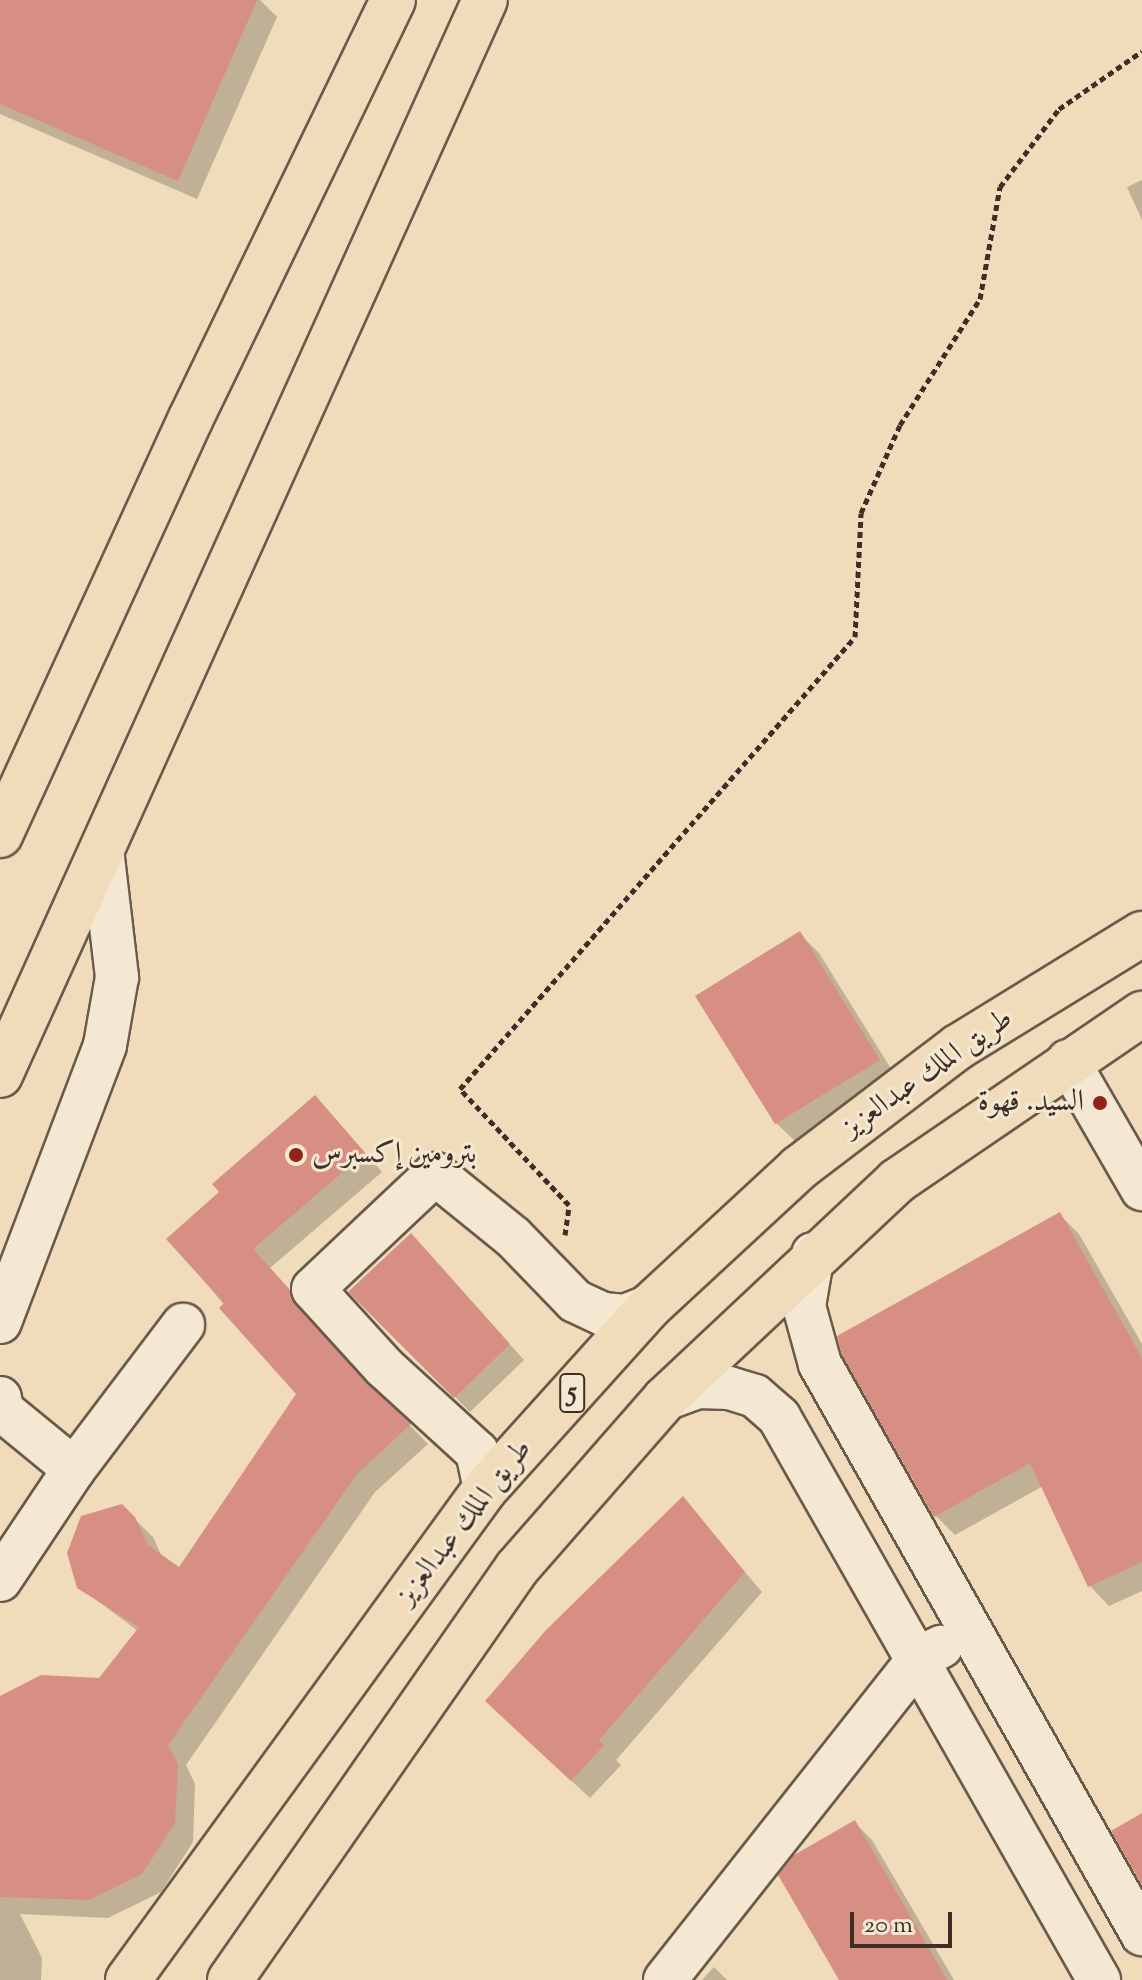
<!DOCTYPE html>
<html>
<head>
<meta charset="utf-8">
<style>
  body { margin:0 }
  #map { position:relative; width:1142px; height:1980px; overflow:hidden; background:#f0dcbb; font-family:"Sorts Mill Goudy",Amiri,serif }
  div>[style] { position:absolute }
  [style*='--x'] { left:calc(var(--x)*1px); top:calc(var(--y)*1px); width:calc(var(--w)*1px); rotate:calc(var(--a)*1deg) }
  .shadow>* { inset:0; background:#0003 }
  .building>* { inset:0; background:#d78f83 }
  .path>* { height:5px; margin-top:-2.5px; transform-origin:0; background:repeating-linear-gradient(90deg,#3d2e26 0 6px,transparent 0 10px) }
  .roads { filter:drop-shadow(2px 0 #6a5a4b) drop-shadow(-2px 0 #6a5a4b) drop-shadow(0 2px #6a5a4b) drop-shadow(0 -2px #6a5a4b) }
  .minor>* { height:42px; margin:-21px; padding:0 21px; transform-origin:21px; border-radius:21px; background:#f5e8d3 }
  .major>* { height:44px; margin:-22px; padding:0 22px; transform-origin:22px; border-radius:22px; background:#f0dcbb }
  .highway>* { height:44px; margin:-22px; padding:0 22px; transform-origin:22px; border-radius:22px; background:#f0dcbb }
  .dots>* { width:22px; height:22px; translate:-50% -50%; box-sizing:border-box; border:4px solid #f5e8d3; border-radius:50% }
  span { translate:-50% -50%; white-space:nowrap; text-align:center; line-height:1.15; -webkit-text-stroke:6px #f5e8d3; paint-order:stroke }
  .shield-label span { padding:2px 6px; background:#f5e8d3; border:2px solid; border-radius:6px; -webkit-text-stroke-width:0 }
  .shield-label { font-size:28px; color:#3d2e26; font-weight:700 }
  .street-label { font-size:30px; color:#3d2e26 }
  .poi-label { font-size:30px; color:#3d2e26 }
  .right { translate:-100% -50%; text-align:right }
  .left { translate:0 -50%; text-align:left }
  .scale { position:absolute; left:850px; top:1912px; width:102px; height:36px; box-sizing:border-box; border:4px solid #3d2e26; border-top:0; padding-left:10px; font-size:24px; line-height:28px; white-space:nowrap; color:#3d2e26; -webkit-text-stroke:6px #f5e8d3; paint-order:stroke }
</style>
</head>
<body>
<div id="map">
  <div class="shadow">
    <div style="clip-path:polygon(0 0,260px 0,277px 17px,197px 199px,0 114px)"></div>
    <div style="clip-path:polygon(1142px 180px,1142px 220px,1127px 187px)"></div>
    <div style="clip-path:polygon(800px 934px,819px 953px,898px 1080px,796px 1142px,776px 1123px)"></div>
    <div style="clip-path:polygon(333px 1116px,382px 1172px,270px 1268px,308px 1310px,313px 1326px,428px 1444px,375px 1492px,186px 1765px,195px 1784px,193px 1842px,161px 1892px,108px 1918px,20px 1914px,42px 1958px,41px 1980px,0 1980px,0 1698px,100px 1680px,138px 1631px,79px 1587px,121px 1506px,153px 1537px,162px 1557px,180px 1569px,299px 1394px,169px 1239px)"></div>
    <div style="clip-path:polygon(1059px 1214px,1079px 1234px,1142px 1344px,1142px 1591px,1109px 1606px,1090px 1586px,1043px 1486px,955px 1535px,936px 1516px)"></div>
    <div style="clip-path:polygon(426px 1251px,524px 1360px,470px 1412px,351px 1292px)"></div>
    <div style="clip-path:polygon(683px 1499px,762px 1592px,616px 1760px,621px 1765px,590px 1798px,506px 1720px)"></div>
    <div style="clip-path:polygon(854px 1822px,872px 1840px,954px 1980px,841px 1980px)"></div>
    <div style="clip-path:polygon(714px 1967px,727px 1980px,702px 1980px)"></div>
  </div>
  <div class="building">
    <div style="clip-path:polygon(0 0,257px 0,178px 181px,0 104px)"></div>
    <div style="clip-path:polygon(800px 931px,880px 1060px,775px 1124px,695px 996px)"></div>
    <div style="clip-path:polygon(315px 1095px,365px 1153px,253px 1249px,290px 1290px,295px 1305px,411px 1424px,357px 1474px,168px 1745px,178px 1764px,175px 1823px,142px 1874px,89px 1900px,0 1897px,0 1696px,41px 1675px,99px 1678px,139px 1627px,77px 1588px,67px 1553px,81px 1516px,122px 1504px,135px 1517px,148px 1545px,179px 1567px,296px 1394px,219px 1308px,224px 1303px,166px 1239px,219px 1192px,212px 1184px)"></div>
    <div style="clip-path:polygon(1060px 1212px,1142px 1358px,1142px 1562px,1088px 1587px,1030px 1463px,934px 1517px,842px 1355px,837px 1336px)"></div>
    <div style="clip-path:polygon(411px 1233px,510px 1344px,454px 1398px,348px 1292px)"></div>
    <div style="clip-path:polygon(683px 1496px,745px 1572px,599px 1740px,604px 1745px,571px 1781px,485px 1701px,546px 1630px)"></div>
    <div style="clip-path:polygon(1142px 1813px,1142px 1885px,1111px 1831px)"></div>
    <div style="clip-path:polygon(855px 1820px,947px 1980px,839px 1980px,778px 1875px,794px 1855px)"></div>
  </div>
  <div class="path">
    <div style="--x:565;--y:1235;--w:30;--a:-82"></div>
    <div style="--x:569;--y:1205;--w:159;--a:-133.2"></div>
    <div style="--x:460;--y:1089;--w:600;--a:-48.85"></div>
    <div style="--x:855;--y:637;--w:124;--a:-87.2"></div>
    <div style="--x:861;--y:513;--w:96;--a:-66.1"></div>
    <div style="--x:900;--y:425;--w:149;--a:-57.6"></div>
    <div style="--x:980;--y:299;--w:114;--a:-79.9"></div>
    <div style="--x:1000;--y:187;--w:98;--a:-52.9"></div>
    <div style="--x:1059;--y:109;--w:101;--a:-34.9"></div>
  </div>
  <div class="roads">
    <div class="minor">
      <div style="--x:1068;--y:1061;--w:148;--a:60"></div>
      <div style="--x:813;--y:1254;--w:53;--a:99.8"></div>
      <div style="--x:804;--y:1306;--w:60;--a:74.6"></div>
      <div style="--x:820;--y:1364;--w:655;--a:60.54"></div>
      <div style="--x:0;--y:1322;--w:296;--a:-69.2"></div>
      <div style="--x:105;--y:1045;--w:69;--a:-80"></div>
      <div style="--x:117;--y:977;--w:129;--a:-96.7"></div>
      <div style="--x:0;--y:1398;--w:12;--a:81"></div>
      <div style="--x:2;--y:1410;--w:93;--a:39.3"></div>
      <div style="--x:665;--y:1399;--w:35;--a:-20"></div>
      <div style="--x:698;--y:1387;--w:31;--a:2"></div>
      <div style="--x:729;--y:1388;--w:27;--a:17"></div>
      <div style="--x:755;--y:1396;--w:32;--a:41"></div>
      <div style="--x:779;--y:1417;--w:648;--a:60.39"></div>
      <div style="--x:485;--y:1489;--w:38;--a:-102"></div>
      <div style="--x:477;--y:1452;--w:126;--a:-137.6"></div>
      <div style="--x:384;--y:1367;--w:105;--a:-132.3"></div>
      <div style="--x:313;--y:1289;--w:168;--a:-43.3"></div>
      <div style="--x:435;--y:1174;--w:100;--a:38.9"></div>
      <div style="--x:513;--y:1237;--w:89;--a:45.9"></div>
      <div style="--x:575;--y:1301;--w:31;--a:25"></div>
      <div style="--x:603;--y:1314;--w:22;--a:5"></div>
      <div style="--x:625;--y:1316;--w:27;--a:-22"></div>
      <div style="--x:0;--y:1580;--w:133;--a:-56.3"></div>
      <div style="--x:74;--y:1469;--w:181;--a:-52.9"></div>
      <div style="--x:665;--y:1980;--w:410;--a:-51.7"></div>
      <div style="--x:919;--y:1658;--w:25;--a:-27"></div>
    </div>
    <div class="major">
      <div style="--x:0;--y:835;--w:456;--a:-65.4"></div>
      <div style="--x:190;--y:420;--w:466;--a:-64.2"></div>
      <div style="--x:0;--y:1075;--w:1179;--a:-65.72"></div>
    </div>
    <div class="highway">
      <div style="--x:128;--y:1980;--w:607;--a:-53.98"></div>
      <div style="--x:485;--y:1489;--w:246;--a:-48"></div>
      <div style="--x:650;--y:1306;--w:203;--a:-42.8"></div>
      <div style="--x:799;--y:1168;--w:200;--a:-37.3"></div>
      <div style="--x:958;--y:1047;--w:216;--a:-31.6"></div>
      <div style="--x:230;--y:1980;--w:502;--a:-55.14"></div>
      <div style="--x:517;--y:1568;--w:225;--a:-48.8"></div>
      <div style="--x:665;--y:1399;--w:318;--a:-43.2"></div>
      <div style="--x:897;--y:1181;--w:297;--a:-34.3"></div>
    </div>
  </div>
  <div class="dots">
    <div style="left:1100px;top:1103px;background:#8f2418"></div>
    <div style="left:296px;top:1155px;background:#8f2418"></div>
  </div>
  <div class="shield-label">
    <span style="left:572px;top:1393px">5</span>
  </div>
  <div class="street-label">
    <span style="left:928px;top:1074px;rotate:-35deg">طريق الملك عبدالعزيز</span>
    <span style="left:465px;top:1523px;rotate:-52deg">طريق الملك عبدالعزيز</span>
  </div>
  <div class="poi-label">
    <span class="right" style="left:1084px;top:1103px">السيد. قهوة</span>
    <span class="left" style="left:312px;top:1155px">بترومين إكسبرس</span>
  </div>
  <div class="scale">20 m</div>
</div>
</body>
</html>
